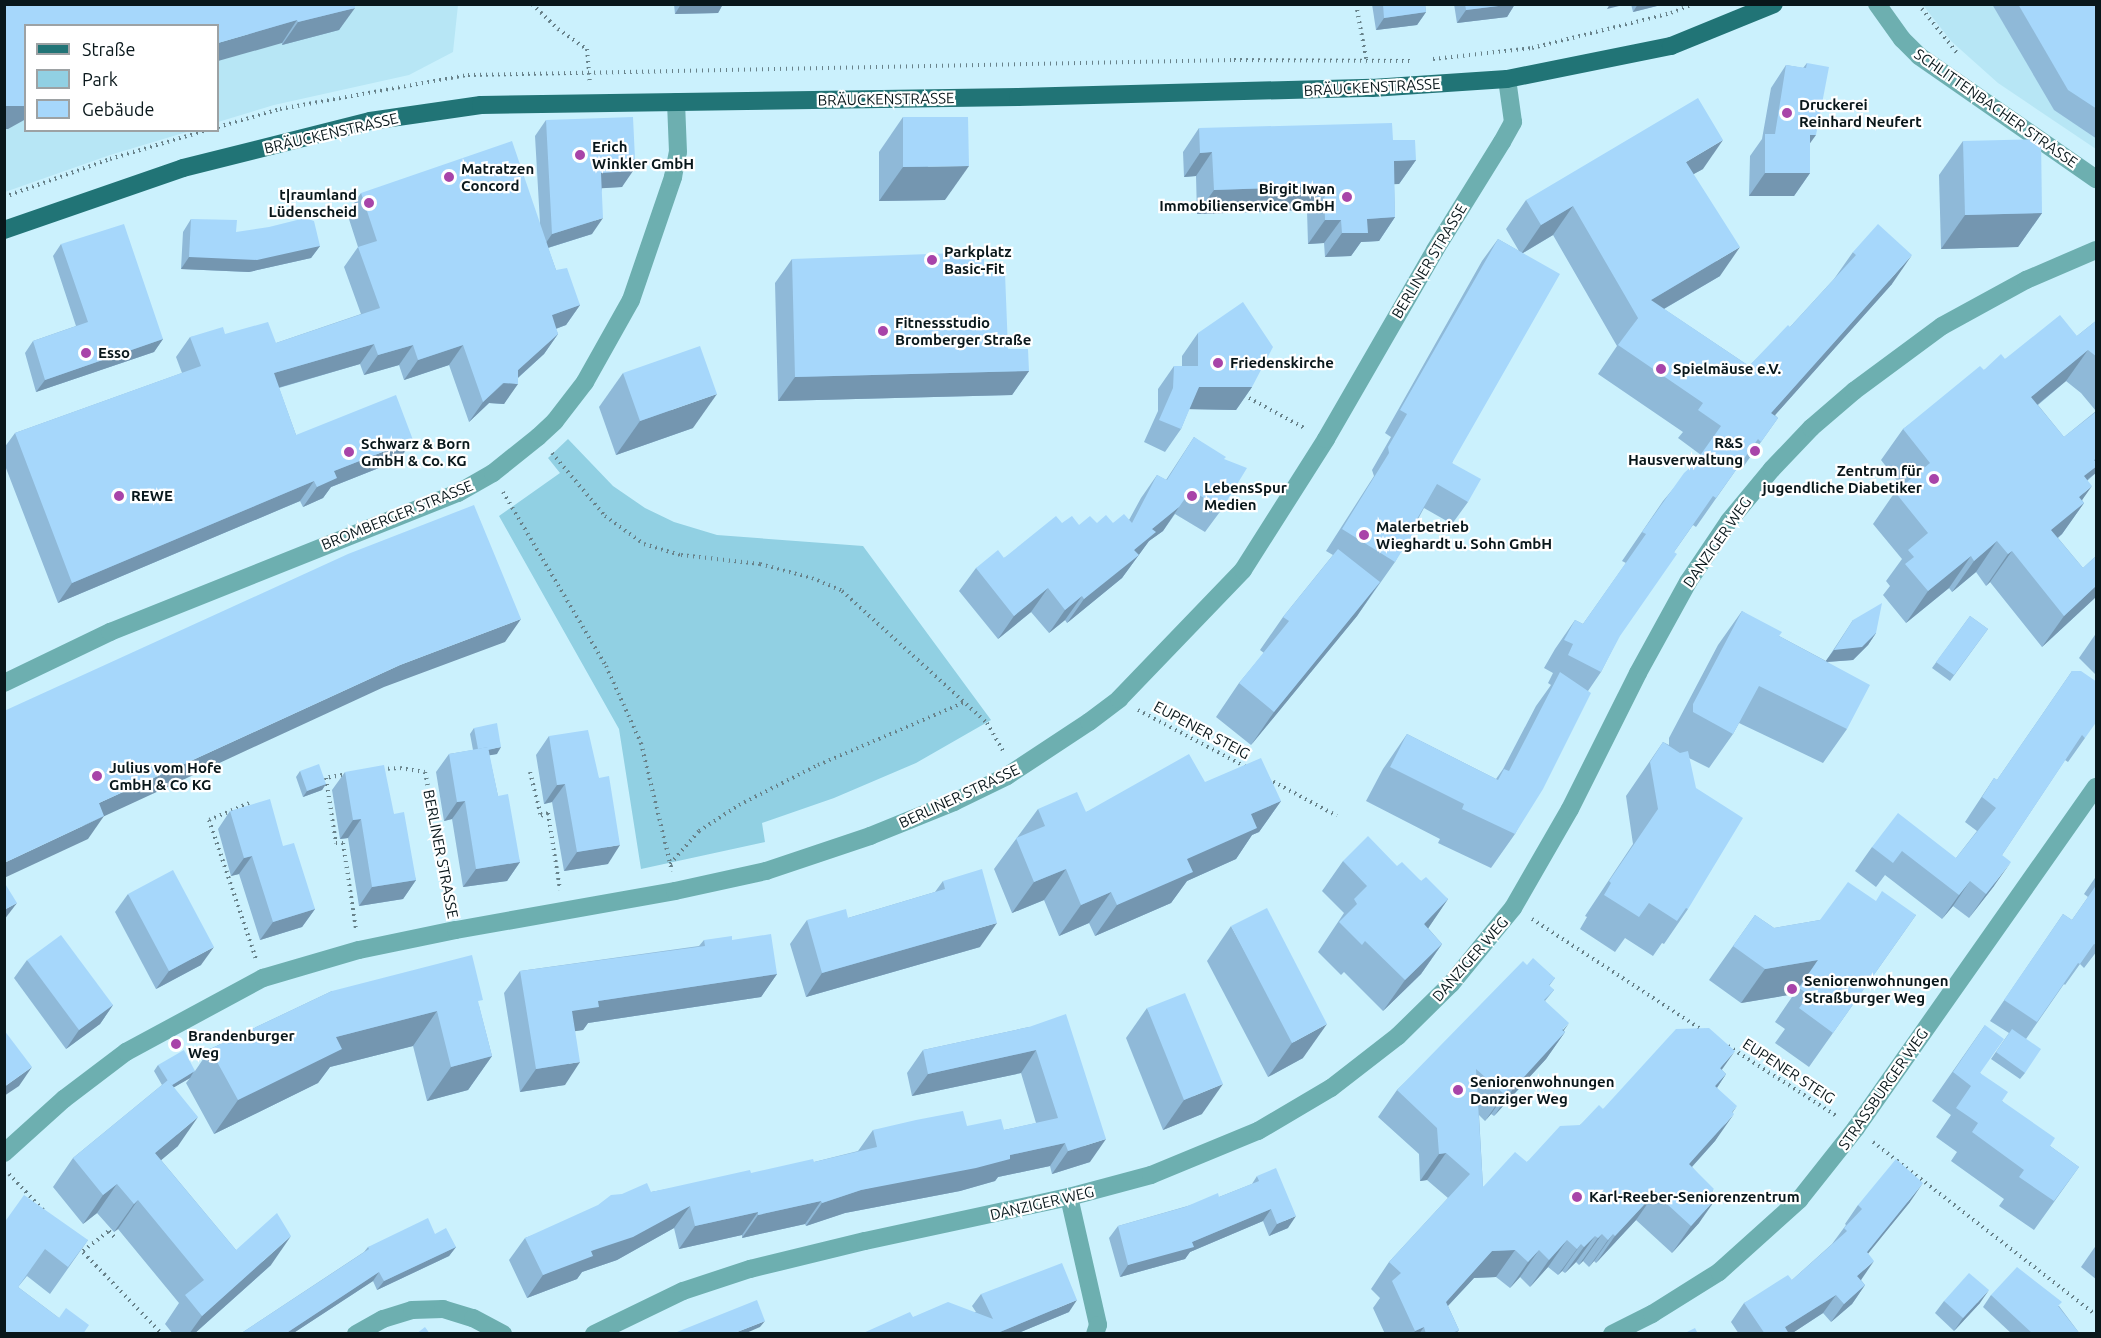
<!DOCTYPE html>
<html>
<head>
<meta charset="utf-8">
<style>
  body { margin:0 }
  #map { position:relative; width:2101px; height:1338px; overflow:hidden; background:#cbf1fd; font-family:Ubuntu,sans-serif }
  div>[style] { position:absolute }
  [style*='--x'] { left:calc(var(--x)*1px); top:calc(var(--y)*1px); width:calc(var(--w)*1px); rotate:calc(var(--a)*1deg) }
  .built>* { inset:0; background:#b7e6f5 }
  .green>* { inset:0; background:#91d0e3 }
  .path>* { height:4px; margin-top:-2px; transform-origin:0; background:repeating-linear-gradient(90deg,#68828a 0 1.5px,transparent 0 6px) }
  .minor>* { height:18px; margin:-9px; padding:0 9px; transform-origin:9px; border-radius:9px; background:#6dafb0 }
  .major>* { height:18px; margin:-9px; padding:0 9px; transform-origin:9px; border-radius:9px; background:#217476 }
  .wall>* { inset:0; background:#8fb9d8 }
  .shaded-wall>* { inset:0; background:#7496b0 }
  .building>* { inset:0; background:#a6d7fb }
  .dots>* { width:16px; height:16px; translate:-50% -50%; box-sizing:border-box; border:3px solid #fff; border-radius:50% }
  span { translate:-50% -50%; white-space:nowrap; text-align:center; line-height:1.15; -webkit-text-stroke:4.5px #fff; paint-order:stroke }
  .street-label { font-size:15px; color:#09171b }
  .poi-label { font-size:15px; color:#09171b; font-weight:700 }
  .left { translate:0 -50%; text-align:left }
  .right { translate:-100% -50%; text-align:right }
  .frame { position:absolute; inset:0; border:6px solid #09171b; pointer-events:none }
  .legend { position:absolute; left:24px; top:24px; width:195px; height:108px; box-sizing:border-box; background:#fff; border:2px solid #9da2a4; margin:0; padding:8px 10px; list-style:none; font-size:18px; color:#09171b }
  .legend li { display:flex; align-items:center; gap:12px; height:30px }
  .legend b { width:30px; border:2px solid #9da2a4 }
</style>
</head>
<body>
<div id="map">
  <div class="built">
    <div style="clip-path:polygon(4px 5px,458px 5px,453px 52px,409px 75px,274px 105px,218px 122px,218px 26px,26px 26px,26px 130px,190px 131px,110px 155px,5px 192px)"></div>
    <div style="clip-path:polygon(1923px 5px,2096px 5px,2096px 149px,1998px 83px,1951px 41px)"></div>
  </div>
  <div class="green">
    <div style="clip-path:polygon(568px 439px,613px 486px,645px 508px,674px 522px,717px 535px,863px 546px,991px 720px,916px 763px,834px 798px,762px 823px,765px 842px,641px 869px,619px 729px,499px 516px,560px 473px,548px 458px)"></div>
  </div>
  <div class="path">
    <div style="--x:532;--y:4;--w:36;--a:44"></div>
    <div style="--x:558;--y:29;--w:35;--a:35"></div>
    <div style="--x:587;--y:49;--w:33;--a:85"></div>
    <div style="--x:1356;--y:4;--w:60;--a:79.4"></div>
    <div style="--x:1918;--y:4;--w:63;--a:51.5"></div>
    <div style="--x:1433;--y:59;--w:100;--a:-6.3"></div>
    <div style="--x:1532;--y:48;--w:143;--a:-14.1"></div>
    <div style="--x:1671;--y:13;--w:24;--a:-22"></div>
    <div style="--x:218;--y:127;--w:65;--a:-16.2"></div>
    <div style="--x:280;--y:109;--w:191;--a:-10.3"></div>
    <div style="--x:468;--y:75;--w:766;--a:-1.12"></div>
    <div style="--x:1234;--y:60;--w:177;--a:0.3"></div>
    <div style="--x:4;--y:197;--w:113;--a:-19.7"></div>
    <div style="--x:110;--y:159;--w:101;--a:-16.6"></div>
    <div style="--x:1249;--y:398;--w:65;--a:28.5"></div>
    <div style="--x:552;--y:453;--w:82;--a:49.9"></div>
    <div style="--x:605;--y:516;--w:48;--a:35.7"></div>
    <div style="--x:644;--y:544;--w:39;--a:17"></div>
    <div style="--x:681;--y:555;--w:80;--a:6.5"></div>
    <div style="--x:760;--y:564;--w:54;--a:15.1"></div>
    <div style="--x:812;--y:578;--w:33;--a:23"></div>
    <div style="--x:842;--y:591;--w:196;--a:42.3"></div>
    <div style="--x:987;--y:723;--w:34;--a:60"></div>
    <div style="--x:503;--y:492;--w:202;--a:59.4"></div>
    <div style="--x:606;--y:666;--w:85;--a:65.6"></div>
    <div style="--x:641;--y:743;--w:132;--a:76.4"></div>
    <div style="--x:1138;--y:710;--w:122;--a:27.8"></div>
    <div style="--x:382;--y:769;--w:18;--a:-3"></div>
    <div style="--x:400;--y:768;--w:25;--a:9"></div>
    <div style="--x:425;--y:772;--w:141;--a:78.9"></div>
    <div style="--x:530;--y:772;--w:45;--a:76"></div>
    <div style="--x:541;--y:816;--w:8;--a:-23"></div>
    <div style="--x:548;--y:813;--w:78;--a:81.1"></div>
    <div style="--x:348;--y:774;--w:22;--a:170"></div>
    <div style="--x:326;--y:778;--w:66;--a:81.3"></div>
    <div style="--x:336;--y:843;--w:7;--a:0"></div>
    <div style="--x:343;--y:843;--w:87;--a:81.4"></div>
    <div style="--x:1268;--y:779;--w:78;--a:28.2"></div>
    <div style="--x:249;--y:803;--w:43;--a:157"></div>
    <div style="--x:209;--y:820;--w:147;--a:71.3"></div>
    <div style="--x:670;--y:864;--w:44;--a:-48.7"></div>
    <div style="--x:699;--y:831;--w:48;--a:-33"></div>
    <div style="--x:739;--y:805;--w:89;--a:-26.9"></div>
    <div style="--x:818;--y:765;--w:158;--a:-23.2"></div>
    <div style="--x:1532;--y:919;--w:205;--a:33.1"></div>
    <div style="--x:1728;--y:1046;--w:131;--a:32.8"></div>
    <div style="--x:1873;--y:1142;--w:282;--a:37.8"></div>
    <div style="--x:9;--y:1174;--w:50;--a:46.6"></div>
    <div style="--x:109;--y:1231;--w:9;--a:49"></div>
    <div style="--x:79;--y:1248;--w:120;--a:46"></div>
    <div style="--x:83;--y:1251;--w:36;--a:-38"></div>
  </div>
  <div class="minor">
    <div style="--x:1877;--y:4;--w:43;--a:54.5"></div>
    <div style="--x:1902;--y:39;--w:24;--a:45"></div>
    <div style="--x:1919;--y:56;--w:216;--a:34.8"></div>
    <div style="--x:4;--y:683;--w:118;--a:-25.7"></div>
    <div style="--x:110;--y:632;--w:375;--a:-21.8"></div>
    <div style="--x:458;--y:493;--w:40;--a:-29.7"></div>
    <div style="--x:493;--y:473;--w:58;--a:-38.7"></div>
    <div style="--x:538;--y:437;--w:23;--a:-43"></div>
    <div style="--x:555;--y:421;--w:49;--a:-52.4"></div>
    <div style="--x:585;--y:382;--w:94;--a:-60.7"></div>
    <div style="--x:631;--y:300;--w:130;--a:-71.1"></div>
    <div style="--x:673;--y:177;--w:25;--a:-79"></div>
    <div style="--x:678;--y:152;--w:50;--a:-92.3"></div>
    <div style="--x:4;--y:1153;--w:81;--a:-42"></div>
    <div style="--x:64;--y:1099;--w:78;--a:-37.2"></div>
    <div style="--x:126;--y:1052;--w:156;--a:-28.4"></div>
    <div style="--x:263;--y:978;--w:100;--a:-16.3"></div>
    <div style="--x:359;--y:950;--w:99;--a:-11.7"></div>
    <div style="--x:456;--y:930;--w:222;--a:-10.1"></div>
    <div style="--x:675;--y:891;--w:93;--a:-12.4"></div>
    <div style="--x:766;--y:871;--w:110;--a:-18.6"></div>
    <div style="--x:870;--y:836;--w:91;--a:-22"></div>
    <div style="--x:954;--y:802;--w:59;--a:-26.1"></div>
    <div style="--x:1007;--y:776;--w:98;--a:-33.4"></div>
    <div style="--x:1089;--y:722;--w:38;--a:-37"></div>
    <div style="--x:1119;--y:699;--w:179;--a:-46.1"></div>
    <div style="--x:1243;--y:570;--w:155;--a:-57.6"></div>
    <div style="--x:1326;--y:439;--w:218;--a:-60"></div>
    <div style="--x:1435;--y:250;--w:127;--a:-58.2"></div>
    <div style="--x:1502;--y:142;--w:23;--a:-61"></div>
    <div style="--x:1513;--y:122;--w:43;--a:-97.9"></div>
    <div style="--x:1069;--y:1197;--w:131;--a:77.2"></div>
    <div style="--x:1098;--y:1325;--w:9;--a:108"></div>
    <div style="--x:356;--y:1334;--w:31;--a:-29"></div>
    <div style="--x:383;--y:1319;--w:30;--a:-17"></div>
    <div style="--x:412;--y:1310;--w:31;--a:-2"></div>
    <div style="--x:443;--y:1309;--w:31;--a:17"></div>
    <div style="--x:473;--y:1318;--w:34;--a:28"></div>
    <div style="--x:594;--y:1334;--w:99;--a:-25.8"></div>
    <div style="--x:683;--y:1291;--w:71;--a:-18.2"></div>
    <div style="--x:750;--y:1269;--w:118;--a:-13.7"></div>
    <div style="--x:865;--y:1241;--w:209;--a:-12.2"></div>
    <div style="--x:1069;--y:1197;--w:85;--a:-15"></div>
    <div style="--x:1151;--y:1175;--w:116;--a:-22.4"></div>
    <div style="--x:1258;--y:1131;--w:85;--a:-30.5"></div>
    <div style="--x:1331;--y:1088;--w:85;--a:-37.8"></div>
    <div style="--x:1398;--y:1036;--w:74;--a:-44.5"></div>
    <div style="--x:1451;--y:984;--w:98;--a:-50.8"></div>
    <div style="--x:1513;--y:908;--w:114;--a:-60.1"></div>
    <div style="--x:1570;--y:809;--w:152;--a:-63.4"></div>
    <div style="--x:1638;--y:673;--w:104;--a:-61.2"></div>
    <div style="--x:1688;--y:582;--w:73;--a:-56.1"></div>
    <div style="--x:1729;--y:521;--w:67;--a:-50.4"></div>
    <div style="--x:1772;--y:469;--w:57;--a:-46.4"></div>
    <div style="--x:1811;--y:428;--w:57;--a:-40.7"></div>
    <div style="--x:1854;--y:391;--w:109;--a:-36.5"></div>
    <div style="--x:1942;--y:326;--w:96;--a:-28.7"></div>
    <div style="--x:2026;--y:280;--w:76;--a:-23.2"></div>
    <div style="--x:1612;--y:1334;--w:45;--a:-26.6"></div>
    <div style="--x:1652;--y:1314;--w:79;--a:-32.1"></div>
    <div style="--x:1719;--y:1272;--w:108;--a:-42"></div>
    <div style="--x:1799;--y:1200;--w:92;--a:-51.6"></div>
    <div style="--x:1856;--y:1128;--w:417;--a:-54.9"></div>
  </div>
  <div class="major">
    <div style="--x:4;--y:230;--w:189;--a:-19.1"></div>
    <div style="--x:183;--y:168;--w:193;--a:-14.1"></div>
    <div style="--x:370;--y:121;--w:112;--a:-8.2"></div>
    <div style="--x:481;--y:105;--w:537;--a:-0.85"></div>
    <div style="--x:1018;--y:97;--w:354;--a:-1.5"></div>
    <div style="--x:1372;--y:88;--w:135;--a:-3.8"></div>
    <div style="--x:1507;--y:79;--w:167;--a:-11.4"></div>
    <div style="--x:1671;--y:46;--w:111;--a:-22.2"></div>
  </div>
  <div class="wall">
    <div style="clip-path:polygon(4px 4px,355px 4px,339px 30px,282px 45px,282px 43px,218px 26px,26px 26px,8px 129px,4px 129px)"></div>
    <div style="clip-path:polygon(674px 4px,723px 4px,718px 13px,675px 14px)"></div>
    <div style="clip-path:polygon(1372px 4px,1425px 4px,1426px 12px,1417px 25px,1376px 30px)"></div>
    <div style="clip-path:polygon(1454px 4px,1515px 4px,1507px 17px,1457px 23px)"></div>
    <div style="clip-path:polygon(1631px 4px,1665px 4px,1633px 12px)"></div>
    <div style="clip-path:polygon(1992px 4px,2097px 4px,2097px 139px,2054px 110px)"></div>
    <div style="clip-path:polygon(1807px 63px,1810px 144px,1810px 173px,1794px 196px,1749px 196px,1750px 156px,1762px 139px,1771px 88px,1786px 65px,1803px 68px)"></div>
    <div style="clip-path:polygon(903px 117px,945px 200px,879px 201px,879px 152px)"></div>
    <div style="clip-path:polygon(546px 120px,632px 163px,622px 187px,602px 188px,592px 234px,548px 248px,556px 270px,580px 305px,566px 325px,556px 329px,558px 334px,544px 354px,518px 378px,504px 404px,489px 403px,469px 422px,449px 365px,404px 380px,399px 365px,364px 375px,360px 364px,279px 388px,296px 435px,399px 460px,331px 487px,323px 498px,303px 507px,300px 501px,58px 603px,4px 463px,4px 448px,15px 433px,182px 373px,176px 357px,190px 337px,225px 334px,276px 343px,361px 314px,344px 267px,358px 247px,347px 213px,361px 193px,540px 223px,535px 136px)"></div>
    <div style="clip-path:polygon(1199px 128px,1393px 140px,1416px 160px,1399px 184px,1394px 184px,1395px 217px,1379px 241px,1361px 242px,1351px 256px,1325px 257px,1324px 243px,1308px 244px,1307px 210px,1197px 214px,1196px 176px,1184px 177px,1183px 152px)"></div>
    <div style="clip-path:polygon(1963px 141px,2042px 213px,2018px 247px,1941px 249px,1939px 175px)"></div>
    <div style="clip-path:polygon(1703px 169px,1693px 174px,1720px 276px,1664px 309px,1749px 366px,1790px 327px,1834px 279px,1853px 252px,1892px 284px,1775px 415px,1778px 418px,1741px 470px,1738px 467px,1696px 527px,1693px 525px,1674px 552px,1619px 636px,1601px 672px,1588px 691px,1515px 834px,1491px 868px,1438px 843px,1440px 839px,1366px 801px,1383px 769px,1407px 734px,1496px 779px,1503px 769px,1536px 706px,1551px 685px,1548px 683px,1553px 673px,1544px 668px,1555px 649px,1575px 620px,1583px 624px,1626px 563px,1622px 561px,1663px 501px,1694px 464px,1701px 455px,1678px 438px,1683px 432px,1598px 374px,1617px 346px,1553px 235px,1523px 253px,1452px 463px,1468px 502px,1452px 524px,1424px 508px,1395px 562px,1357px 616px,1251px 745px,1216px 717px,1239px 683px,1264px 653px,1260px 650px,1283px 617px,1333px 555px,1326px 551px,1374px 476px,1372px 470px,1391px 437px,1385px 433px,1482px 261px,1498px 239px,1519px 251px,1506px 229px,1526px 200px)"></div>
    <div style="clip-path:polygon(191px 219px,236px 232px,320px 246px,311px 258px,249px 272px,181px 269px,183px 232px)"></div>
    <div style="clip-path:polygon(61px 244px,163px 339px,154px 352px,36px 392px,25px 353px,33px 341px,76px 326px,53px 256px)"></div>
    <div style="clip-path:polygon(792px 259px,984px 274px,1008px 349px,1029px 371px,1012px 395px,778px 401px,775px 283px)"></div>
    <div style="clip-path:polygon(evenodd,2097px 320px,2097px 472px,2087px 481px,2082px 500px,2084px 503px,2062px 534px,2058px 538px,2083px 568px,2097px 555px,2097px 596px,2042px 647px,1990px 582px,1986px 586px,1976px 572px,1952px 592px,1949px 588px,1906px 623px,1883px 595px,1890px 586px,1886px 581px,1902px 559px,1873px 524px,1895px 492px,1902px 487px,1881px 460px,1903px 429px,1984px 370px,2005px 359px,2077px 336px,2097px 320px,2066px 381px,2081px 393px,2096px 411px,2064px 437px,2038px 405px,2066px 381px)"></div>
    <div style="clip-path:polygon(1198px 333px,1252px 387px,1236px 410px,1189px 409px,1181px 429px,1165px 452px,1144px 442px,1158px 411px,1158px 389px,1174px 366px,1182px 366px,1182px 356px)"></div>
    <div style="clip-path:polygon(623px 373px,693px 428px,616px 455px,599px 407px)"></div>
    <div style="clip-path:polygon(1194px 437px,1224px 459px,1222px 509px,1205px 532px,1175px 514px,1163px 531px,1149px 541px,1122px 578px,1067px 623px,1065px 620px,1049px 633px,1031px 612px,998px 639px,959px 591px,976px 568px,1004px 558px,1062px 523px,1079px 525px,1113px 523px,1129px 520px,1141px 498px,1157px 475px,1166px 480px)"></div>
    <div style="clip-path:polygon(1742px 611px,1779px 636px,1826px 661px,1853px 620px,1876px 633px,1868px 645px,1853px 660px,1828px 662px,1847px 729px,1823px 763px,1739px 723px,1733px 734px,1709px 768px,1689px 758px,1688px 909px,1664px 944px,1662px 943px,1653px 956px,1625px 938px,1615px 952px,1580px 929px,1587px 917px,1585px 916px,1633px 844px,1626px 796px,1663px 742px,1669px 745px,1669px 738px,1718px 645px)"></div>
    <div style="clip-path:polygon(1970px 616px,1988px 629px,1950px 681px,1932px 668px)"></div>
    <div style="clip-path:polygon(2097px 632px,2097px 676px,2079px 658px)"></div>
    <div style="clip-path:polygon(2072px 671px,2085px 738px,2068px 762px,2065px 760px,2002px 855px,1994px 886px,1969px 918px,1953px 906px,1942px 919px,1885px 875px,1876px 887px,1855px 871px,1872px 847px,1956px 858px,1977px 831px,1965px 822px,1994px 778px,1997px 780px)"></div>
    <div style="clip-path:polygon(474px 728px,497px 754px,489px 755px,498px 796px,520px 862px,507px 881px,463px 887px,452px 819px,444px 821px,436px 772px,449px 754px,473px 750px,470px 734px)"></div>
    <div style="clip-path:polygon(549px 736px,599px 778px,608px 864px,564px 871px,552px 802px,544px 804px,536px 755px)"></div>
    <div style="clip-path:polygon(300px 771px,326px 784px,322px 790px,303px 797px,296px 777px)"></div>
    <div style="clip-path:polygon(345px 772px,394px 814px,416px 880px,403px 899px,359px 906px,348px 838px,340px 839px,332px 790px)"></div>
    <div style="clip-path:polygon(1205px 782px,1281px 801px,1259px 832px,1252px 835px,1236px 859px,1187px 881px,1171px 903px,1095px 936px,1089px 923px,1059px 936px,1044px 900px,1012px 913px,994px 869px,1038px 809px,1086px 812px)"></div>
    <div style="clip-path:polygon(230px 811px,315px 909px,302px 927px,260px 940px,239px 874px,231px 876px,218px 829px)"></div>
    <div style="clip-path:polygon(1343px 861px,1397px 866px,1421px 881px,1448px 899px,1428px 928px,1442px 944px,1421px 974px,1383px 1011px,1344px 972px,1341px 975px,1318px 952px,1344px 913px,1322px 891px)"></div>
    <div style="clip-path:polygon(2097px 875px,2097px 951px,2084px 968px,2080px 964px,2065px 985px,2064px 984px,2026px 1039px,2025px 1073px,2020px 1079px,1991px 1059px,2009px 1033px,1990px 1021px,2063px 914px,2072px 920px,2088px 897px,2084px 894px)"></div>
    <div style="clip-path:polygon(943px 881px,980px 947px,806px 997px,790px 944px,807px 920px,848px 918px,935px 892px)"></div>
    <div style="clip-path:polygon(128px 894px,201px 965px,156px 989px,115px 912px)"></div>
    <div style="clip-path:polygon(1876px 901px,1916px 915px,1809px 1067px,1775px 1043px,1785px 1029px,1775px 1022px,1794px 994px,1741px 1003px,1709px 980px,1755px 915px,1774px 928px,1820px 920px)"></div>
    <div style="clip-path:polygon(1231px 926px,1303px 1058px,1268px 1077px,1207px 961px)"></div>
    <div style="clip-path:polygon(704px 940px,732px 940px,777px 974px,761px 997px,588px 1023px,583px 1030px,575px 1031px,565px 1085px,520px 1092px,504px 993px,520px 971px,699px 946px)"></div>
    <div style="clip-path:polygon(27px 960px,113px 1005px,100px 1024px,66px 1049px,14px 978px)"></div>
    <div style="clip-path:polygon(1527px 965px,1555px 978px,1549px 986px,1554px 990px,1545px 1001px,1565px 1032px,1546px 1059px,1494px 1116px,1491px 1114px,1485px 1121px,1479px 1115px,1483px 1187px,1527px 1162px,1603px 1109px,1722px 1070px,1726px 1074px,1717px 1088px,1732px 1112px,1715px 1141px,1692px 1167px,1713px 1191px,1699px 1223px,1672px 1253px,1636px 1220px,1596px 1263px,1594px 1261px,1589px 1267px,1583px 1261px,1579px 1265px,1576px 1262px,1565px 1273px,1562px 1271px,1558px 1275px,1548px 1267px,1530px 1287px,1520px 1277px,1510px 1288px,1496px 1277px,1474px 1278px,1448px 1306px,1459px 1330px,1456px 1334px,1385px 1334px,1373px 1308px,1380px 1298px,1371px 1289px,1389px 1262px,1448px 1198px,1427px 1180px,1420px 1181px,1419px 1154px,1378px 1117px,1397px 1090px)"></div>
    <div style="clip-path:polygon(332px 991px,479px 1006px,492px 1056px,468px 1090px,427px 1101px,413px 1046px,330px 1067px,318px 1083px,214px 1134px,186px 1083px,190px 1078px,174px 1087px,178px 1146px,161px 1160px,236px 1250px,271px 1265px,194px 1334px,173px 1334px,165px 1324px,179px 1303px,118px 1229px,114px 1232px,97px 1213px,83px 1224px,53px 1187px,73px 1158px,162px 1085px,154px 1071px,158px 1065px,195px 1071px,210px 1049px)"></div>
    <div style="clip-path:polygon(1147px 1008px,1202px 1114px,1163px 1130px,1126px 1038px)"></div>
    <div style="clip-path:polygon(1985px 1025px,1980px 1073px,2002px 1101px,2050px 1146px,2079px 1167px,2034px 1230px,1999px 1206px,2004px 1199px,1951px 1161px,1957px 1152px,1936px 1137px,1951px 1115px,1932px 1101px)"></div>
    <div style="clip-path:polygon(1029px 1027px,1090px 1162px,1052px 1174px,1050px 1166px,998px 1177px,995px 1181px,960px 1191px,845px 1213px,806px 1226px,805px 1224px,742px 1238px,742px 1235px,679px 1249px,674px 1228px,617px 1260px,582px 1272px,577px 1279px,527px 1298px,509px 1260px,525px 1238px,651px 1192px,814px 1162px,858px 1151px,873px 1130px,967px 1126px,1004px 1130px,1036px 1123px,1021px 1073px,912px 1096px,907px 1073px,923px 1050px)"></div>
    <div style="clip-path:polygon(1257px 1176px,1288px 1228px,1269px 1236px,1263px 1221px,1190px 1252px,1185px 1259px,1120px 1277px,1109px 1238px,1118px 1226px,1219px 1197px,1252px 1184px)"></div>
    <div style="clip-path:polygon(1910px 1202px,1868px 1253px,1861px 1280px,1865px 1285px,1852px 1304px,1831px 1322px,1823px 1313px,1791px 1334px,1739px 1334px,1731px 1322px,1744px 1303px,1792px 1280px,1832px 1244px,1846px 1225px,1845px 1224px,1858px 1205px)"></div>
    <div style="clip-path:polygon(4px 1223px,88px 1240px,50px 1294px,27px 1276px,18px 1287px,59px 1318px,4px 1334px)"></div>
    <div style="clip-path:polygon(435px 1234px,456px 1247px,449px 1256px,377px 1290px,373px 1281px,292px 1334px,240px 1334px,364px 1252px,368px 1247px)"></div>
    <div style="clip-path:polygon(2097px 1244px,2097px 1280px,2081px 1267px)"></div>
    <div style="clip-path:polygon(981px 1294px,1069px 1312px,1016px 1334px,861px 1334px,913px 1317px,976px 1312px,972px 1306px)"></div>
    <div style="clip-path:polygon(1991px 1295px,2059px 1306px,2080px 1334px,2012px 1334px,1983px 1307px)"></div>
    <div style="clip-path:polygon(1944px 1301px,1980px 1303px,1954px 1331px,1935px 1313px)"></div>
  </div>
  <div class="shaded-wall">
    <div style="clip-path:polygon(681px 4px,723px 4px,718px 13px,675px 14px)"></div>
    <div style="clip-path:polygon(787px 4px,843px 4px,786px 6px)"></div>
    <div style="clip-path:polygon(1515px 4px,1507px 17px,1457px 23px,1466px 10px)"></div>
    <div style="clip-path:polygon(1610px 4px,1627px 4px,1607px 9px)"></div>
    <div style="clip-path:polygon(1638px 4px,1665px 4px,1633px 12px)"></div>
    <div style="clip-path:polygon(355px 8px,339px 30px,282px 45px,298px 22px)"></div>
    <div style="clip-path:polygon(1426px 12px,1417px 25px,1376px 30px,1384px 18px)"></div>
    <div style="clip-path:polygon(297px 20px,282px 43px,218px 61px,218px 43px)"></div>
    <div style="clip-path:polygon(26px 105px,26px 119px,8px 129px,4px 129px,4px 106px)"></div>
    <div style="clip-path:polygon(1810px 135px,1816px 135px,1800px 157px)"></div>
    <div style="clip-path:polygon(1723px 140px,1703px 169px,1665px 190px,1686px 162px)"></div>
    <div style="clip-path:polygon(1212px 152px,1196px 176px,1184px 177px,1200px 153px)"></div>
    <div style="clip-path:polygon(632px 159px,635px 159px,626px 171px,633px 171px,622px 187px,590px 189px,601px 173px)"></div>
    <div style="clip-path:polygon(1416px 160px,1399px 184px,1377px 185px,1394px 161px)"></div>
    <div style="clip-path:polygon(969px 166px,945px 200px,879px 201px,903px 167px)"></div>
    <div style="clip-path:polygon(1765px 173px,1810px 173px,1794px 196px,1749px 196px)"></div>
    <div style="clip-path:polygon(1324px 186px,1307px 210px,1197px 214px,1214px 190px)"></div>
    <div style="clip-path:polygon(1573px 206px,1553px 235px,1521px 254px,1541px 225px)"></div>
    <div style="clip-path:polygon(2042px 213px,2018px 247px,1941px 249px,1965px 215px)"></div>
    <div style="clip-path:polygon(1395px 217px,1379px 241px,1361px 242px,1351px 256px,1325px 257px,1342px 233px,1367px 219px)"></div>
    <div style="clip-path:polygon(603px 218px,592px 234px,541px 250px,552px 234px)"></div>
    <div style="clip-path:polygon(1325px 220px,1341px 220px,1324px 243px,1308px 244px)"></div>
    <div style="clip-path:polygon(320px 246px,311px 258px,249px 272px,181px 269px,189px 257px)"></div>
    <div style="clip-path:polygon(1740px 247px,1720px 276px,1631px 328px,1651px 300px)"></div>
    <div style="clip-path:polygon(1912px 255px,1892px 284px,1751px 442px,1771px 413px)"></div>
    <div style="clip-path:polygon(580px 305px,566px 325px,538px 335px,552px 315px)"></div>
    <div style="clip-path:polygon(558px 334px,544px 354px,512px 383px,518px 384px,504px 404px,489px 403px,469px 422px,483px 402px)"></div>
    <div style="clip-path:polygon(163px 339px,154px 352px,36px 392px,45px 380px)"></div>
    <div style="clip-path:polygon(374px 344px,360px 364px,260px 393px,274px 373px)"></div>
    <div style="clip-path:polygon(413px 345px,399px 365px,364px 375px,378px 355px)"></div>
    <div style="clip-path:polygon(463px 345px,449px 365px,404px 380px,418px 360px)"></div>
    <div style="clip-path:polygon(2088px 350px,2066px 381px,2009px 428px,2031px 397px)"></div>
    <div style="clip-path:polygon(1029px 371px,1012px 395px,778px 401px,795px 377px)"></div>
    <div style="clip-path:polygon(1199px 387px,1252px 387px,1236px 410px,1183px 409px)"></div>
    <div style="clip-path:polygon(717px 394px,693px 428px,616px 455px,640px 421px)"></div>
    <div style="clip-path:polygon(413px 440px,399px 460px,331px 487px,323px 498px,303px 507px,317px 487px,334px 471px)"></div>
    <div style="clip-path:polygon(2097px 458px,2097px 472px,2088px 479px,2076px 496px,2062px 507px,2094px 460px)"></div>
    <div style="clip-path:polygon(314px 481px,300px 501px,58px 603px,72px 583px)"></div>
    <div style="clip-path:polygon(2092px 486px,2075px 510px,2084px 503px,2062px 534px,2029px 561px,2051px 530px,2079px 497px)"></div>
    <div style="clip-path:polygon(1179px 507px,1163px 531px,1149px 541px,1122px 578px,1067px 623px,1084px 599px,1134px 550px,1152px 529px)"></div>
    <div style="clip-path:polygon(1997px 541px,1976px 572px,1952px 592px,1974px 561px)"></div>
    <div style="clip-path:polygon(2012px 551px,1990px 582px,1986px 586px,2008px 554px)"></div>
    <div style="clip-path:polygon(1971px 556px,1949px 588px,1906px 623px,1928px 591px)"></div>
    <div style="clip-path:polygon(1380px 582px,1357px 616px,1251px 745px,1274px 712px)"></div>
    <div style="clip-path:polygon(2097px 585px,2097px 596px,2042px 647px,2064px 616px)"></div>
    <div style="clip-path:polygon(1048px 588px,1031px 612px,998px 639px,1014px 616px)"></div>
    <div style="clip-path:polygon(1082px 596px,1065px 620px,1049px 633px,1065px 610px)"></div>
    <div style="clip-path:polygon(521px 619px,505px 642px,384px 687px,83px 826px,99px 803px,400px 665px)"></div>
    <div style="clip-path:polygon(1876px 633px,1868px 645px,1853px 660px,1825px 662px,1834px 650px)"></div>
    <div style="clip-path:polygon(501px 747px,497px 754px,474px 758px,479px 751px)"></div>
    <div style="clip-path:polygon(326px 784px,322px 790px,303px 797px,307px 791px)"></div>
    <div style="clip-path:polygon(565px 784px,552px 802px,544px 804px,557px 785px)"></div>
    <div style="clip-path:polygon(465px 801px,452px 819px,444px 821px,457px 802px)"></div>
    <div style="clip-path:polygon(1281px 801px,1259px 832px,1252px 835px,1236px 859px,1187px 881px,1171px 903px,1095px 936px,1117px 905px,1187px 859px,1251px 814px)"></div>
    <div style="clip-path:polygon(104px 816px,88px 839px,4px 878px,4px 863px)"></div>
    <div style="clip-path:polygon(361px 819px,348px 838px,340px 839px,353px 820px)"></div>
    <div style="clip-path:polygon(620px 845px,608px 864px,564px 871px,577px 852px)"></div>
    <div style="clip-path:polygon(252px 856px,239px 874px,231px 876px,244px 858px)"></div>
    <div style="clip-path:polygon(520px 862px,507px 881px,463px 887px,476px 869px)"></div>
    <div style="clip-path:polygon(2011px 862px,1994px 886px,1969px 918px,1986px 894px)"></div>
    <div style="clip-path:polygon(1066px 869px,1044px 900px,1012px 913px,1034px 882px)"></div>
    <div style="clip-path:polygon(416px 880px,403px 899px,359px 906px,372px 887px)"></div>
    <div style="clip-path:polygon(1970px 881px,1953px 906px,1942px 919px,1959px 895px)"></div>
    <div style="clip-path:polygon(1111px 892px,1089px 923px,1059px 936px,1081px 905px)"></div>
    <div style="clip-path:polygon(1448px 899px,1427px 930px,1424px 924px)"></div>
    <div style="clip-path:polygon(17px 903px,4px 920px,4px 910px)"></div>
    <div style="clip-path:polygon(315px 909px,302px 927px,260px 940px,273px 922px)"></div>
    <div style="clip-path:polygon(997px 923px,980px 947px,806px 997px,822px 973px)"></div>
    <div style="clip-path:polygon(1442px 944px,1421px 974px,1383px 1011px,1405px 980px)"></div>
    <div style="clip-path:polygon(214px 947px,201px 965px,156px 989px,169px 971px)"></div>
    <div style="clip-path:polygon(1818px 960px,1794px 994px,1741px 1003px,1765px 969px)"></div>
    <div style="clip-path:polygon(777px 974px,761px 997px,588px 1023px,583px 1030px,556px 1034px,572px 1011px,598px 1001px)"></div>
    <div style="clip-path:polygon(113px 1005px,100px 1024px,66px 1049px,79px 1030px)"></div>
    <div style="clip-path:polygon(437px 1011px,413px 1046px,330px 1067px,318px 1083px,214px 1134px,238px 1100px,336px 1037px)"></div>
    <div style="clip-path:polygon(1569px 1023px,1556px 1042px,1565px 1032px,1546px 1059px,1494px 1116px,1513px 1089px)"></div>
    <div style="clip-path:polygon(1327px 1024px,1303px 1058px,1268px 1077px,1292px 1043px)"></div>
    <div style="clip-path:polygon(1036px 1050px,1021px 1073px,912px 1096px,928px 1074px)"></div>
    <div style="clip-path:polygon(1735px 1051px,1716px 1078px,1720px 1068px)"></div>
    <div style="clip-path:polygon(492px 1056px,468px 1090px,427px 1101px,451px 1067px)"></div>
    <div style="clip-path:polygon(580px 1062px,565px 1085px,520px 1092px,536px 1069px)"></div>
    <div style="clip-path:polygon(32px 1067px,19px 1086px,4px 1096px,4px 1087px)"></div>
    <div style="clip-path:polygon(194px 1071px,190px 1078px,166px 1092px,171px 1086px)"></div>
    <div style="clip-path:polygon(1726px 1074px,1708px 1101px,1715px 1086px)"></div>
    <div style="clip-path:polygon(1223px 1084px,1202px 1114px,1163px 1130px,1184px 1100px)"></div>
    <div style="clip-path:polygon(1510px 1087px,1491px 1114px,1485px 1121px,1504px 1094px)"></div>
    <div style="clip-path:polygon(1737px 1106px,1721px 1129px,1734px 1114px,1715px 1141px,1670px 1191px,1689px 1164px)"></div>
    <div style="clip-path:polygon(198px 1117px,178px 1146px,135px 1182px,155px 1153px)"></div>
    <div style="clip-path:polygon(1106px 1139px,1090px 1162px,1052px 1174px,1068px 1151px)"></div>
    <div style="clip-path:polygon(1065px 1143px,1050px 1166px,998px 1177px,995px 1181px,960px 1191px,845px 1213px,806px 1226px,822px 1203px,861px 1190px,1010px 1155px)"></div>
    <div style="clip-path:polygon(1446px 1153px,1427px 1180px,1420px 1181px,1439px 1154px)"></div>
    <div style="clip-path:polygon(1923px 1183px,1910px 1202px,1854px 1271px,1867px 1252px)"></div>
    <div style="clip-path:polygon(117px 1184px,97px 1213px,83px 1224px,103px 1195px)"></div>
    <div style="clip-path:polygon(1655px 1193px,1636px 1220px,1596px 1263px,1615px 1236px)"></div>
    <div style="clip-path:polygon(1718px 1196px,1699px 1223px,1672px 1253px,1691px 1226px)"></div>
    <div style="clip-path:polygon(138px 1200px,118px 1229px,114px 1232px,134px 1204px)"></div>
    <div style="clip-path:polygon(821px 1201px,805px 1224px,742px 1238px,758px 1215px)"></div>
    <div style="clip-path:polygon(690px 1206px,674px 1228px,617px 1260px,582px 1272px,577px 1279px,527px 1298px,543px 1275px,591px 1251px)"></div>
    <div style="clip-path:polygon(1271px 1209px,1263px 1221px,1190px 1252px,1185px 1259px,1120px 1277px,1128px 1265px,1192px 1242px)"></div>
    <div style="clip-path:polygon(758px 1212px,742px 1235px,679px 1249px,695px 1226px)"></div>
    <div style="clip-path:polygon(1296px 1216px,1288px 1228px,1269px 1236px,1277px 1224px)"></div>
    <div style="clip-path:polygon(1602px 1234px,1583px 1261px,1579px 1265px,1598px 1238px)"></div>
    <div style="clip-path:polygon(1613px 1234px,1594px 1261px,1589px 1267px,1608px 1240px)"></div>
    <div style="clip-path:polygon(291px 1236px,271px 1265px,194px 1334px,189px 1334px,202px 1316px)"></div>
    <div style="clip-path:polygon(1595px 1236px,1576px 1262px,1565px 1273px,1584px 1247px)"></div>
    <div style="clip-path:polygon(1567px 1240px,1548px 1267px,1530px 1287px,1549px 1260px)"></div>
    <div style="clip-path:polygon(1581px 1244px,1562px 1271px,1558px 1275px,1577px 1249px)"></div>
    <div style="clip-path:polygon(456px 1247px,449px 1256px,377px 1290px,384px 1281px)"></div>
    <div style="clip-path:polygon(1515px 1250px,1496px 1277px,1474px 1278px,1427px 1328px,1446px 1302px,1492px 1251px)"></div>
    <div style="clip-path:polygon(1539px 1250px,1520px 1277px,1510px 1288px,1528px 1262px)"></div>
    <div style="clip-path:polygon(1874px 1261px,1861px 1280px,1844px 1295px,1857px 1276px)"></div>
    <div style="clip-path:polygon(379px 1272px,373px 1281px,292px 1334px,285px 1334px)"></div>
    <div style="clip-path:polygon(1865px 1285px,1852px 1304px,1831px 1322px,1844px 1304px)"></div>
    <div style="clip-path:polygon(1989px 1290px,1980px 1303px,1954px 1331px,1963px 1318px)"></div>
    <div style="clip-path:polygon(1836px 1295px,1823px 1313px,1791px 1334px,1780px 1334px,1785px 1327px)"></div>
    <div style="clip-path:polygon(1077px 1300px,1069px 1312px,1016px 1334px,995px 1334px)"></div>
    <div style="clip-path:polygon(765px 1321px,760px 1327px,744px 1334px,732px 1334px)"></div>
    <div style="clip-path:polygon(1424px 1327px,1419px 1334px,1413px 1334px,1415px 1331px)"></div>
  </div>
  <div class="building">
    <div style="clip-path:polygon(4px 4px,355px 4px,355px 8px,298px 22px,297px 20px,218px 43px,218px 26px,26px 26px,26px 105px,24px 106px,4px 106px)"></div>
    <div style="clip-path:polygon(1383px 4px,1425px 4px,1426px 12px,1384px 18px)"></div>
    <div style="clip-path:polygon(1465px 4px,1514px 4px,1466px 10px)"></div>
    <div style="clip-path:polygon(2018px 4px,2097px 4px,2097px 109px,2068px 90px)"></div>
    <div style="clip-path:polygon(1807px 63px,1829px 67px,1816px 135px,1810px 135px,1810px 173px,1765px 173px,1765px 134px,1775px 134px,1786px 65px,1806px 68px)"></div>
    <div style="clip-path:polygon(1698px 98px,1723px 140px,1686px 162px,1740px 247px,1651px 300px,1749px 366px,1788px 325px,1790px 327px,1856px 255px,1853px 252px,1878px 224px,1912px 255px,1771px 413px,1778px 418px,1761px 442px,1758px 439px,1716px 498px,1713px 496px,1674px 552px,1677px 554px,1620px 636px,1601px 672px,1568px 655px,1573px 644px,1564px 640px,1575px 620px,1583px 624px,1646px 534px,1642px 532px,1684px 473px,1694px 464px,1721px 426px,1698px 410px,1703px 403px,1618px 345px,1638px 318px,1573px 206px,1541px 225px,1526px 200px)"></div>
    <div style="clip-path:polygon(633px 117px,635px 159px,632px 159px,633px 171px,601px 173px,603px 218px,552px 234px,546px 120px)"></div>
    <div style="clip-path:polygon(903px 117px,968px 117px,969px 166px,903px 167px)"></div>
    <div style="clip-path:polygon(1392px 123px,1393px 140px,1415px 140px,1416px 160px,1394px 161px,1395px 217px,1367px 219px,1368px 233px,1342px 233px,1341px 220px,1325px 220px,1324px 186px,1214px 190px,1212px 152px,1200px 153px,1199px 128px)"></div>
    <div style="clip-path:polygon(2041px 139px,2042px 213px,1965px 215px,1963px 141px)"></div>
    <div style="clip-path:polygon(512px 141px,556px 270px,567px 268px,580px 305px,552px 315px,558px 334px,518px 370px,518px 384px,503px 383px,483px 402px,463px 345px,418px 360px,413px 345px,378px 355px,374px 344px,274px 373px,296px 435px,396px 395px,413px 440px,334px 471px,337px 478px,317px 487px,314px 481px,72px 583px,15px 433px,201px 366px,190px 337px,223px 327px,225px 334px,268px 322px,276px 343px,380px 308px,358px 247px,377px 241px,361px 193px)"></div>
    <div style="clip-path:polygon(305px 218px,314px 221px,320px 246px,257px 260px,189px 257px,191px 219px,237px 220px,236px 232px,269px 227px)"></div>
    <div style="clip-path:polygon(124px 224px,163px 339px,45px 380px,33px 341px,88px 322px,61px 244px)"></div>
    <div style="clip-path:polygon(1498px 239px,1560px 274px,1452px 463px,1481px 479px,1468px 502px,1437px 484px,1417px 519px,1421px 521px,1395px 562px,1342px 529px,1389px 453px,1388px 447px,1407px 414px,1400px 410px)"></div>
    <div style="clip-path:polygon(984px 252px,984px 274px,1005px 273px,1008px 349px,1028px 349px,1029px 371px,795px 377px,792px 259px)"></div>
    <div style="clip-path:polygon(1243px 302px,1273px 347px,1252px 387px,1199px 387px,1181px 429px,1159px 420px,1173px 388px,1174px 366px,1198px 366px,1198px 333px)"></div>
    <div style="clip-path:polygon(2060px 315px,2077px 336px,2097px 320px,2097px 357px,2088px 350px,2031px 397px,2064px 437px,2097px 411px,2097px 458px,2094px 460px,2097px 463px,2097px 466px,2084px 476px,2092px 486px,2079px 497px,2084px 503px,2051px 530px,2083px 568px,2097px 555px,2097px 585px,2064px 616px,2012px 551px,2008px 554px,1997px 541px,1974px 561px,1971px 556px,1928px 591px,1905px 564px,1914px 557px,1908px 550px,1928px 533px,1895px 492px,1930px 463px,1903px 429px,1980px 366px,1984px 370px,2001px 354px,2005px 359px)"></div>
    <div style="clip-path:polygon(700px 346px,717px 394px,640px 421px,623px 373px)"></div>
    <div style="clip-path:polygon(1194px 437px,1226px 457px,1224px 459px,1247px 468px,1222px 509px,1191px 490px,1179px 507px,1152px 529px,1156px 532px,1134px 550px,1139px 555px,1084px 599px,1082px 596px,1065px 610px,1048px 588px,1014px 616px,976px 568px,998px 550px,1004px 558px,1056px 516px,1062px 523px,1072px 516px,1079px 525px,1090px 516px,1097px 523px,1106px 515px,1113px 523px,1124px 514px,1132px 523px,1157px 475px,1167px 480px)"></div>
    <div style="clip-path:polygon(474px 505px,521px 619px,400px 665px,99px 803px,104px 816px,4px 863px,4px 711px,348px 554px)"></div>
    <div style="clip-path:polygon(1338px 549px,1380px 582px,1274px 712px,1239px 683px,1289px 621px,1283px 617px)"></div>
    <div style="clip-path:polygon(1882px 603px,1876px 633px,1862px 647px,1834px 650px,1853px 620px)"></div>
    <div style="clip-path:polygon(1742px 611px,1782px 632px,1779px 636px,1870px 685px,1847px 729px,1759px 686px,1733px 734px,1693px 712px,1693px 704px)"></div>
    <div style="clip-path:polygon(1970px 616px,1988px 629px,1954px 675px,1936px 662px)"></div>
    <div style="clip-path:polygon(2072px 671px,2081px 671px,2097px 682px,2097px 721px,2085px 738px,2082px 735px,2002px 855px,2011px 862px,1986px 894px,1970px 881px,1959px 895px,1902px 851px,1893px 863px,1872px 847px,1898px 813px,1956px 858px,1996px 808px,1982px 797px,1994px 778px,1997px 780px)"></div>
    <div style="clip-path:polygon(1560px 672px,1591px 693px,1543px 789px,1515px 834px,1462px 809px,1464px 804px,1390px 767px,1407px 734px,1498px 780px,1504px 769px,1509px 771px)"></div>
    <div style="clip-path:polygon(497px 723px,501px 747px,488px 750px,488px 747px,478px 749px,474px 728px)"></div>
    <div style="clip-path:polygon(588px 730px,599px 778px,609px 776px,620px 845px,577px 852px,565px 784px,557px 785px,549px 736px)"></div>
    <div style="clip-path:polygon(1663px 742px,1680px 753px,1688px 751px,1696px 788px,1743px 818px,1688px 909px,1686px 908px,1677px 921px,1649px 903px,1639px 917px,1604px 895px,1611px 883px,1609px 881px,1658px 809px,1650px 762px)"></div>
    <div style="clip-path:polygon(488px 747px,498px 796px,508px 794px,520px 862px,476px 869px,465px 801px,457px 802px,449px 754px)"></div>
    <div style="clip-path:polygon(1189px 754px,1205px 782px,1261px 758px,1281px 801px,1251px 814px,1257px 828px,1187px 859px,1193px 872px,1117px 905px,1111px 892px,1081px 905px,1066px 869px,1034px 882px,1016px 838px,1045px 826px,1038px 809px,1077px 792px,1086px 812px)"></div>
    <div style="clip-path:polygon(319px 764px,326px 784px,307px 791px,300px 771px)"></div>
    <div style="clip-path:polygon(384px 765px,394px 814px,404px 812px,416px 880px,372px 887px,361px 819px,353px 820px,345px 772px)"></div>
    <div style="clip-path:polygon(270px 799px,283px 846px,294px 843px,315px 909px,273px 922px,252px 856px,244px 858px,230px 811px)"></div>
    <div style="clip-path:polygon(1368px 836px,1397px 866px,1402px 862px,1421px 881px,1426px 877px,1448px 899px,1424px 924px,1442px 944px,1405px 980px,1365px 941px,1362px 945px,1339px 922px,1357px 904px,1354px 899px,1367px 886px,1343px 861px)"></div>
    <div style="clip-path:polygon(982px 869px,997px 923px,822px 973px,807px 920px,846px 909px,848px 918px,945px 889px,943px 881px)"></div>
    <div style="clip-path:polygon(173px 870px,214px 947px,169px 971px,128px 894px)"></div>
    <div style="clip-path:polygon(4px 882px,17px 903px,4px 910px)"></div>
    <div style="clip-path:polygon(1848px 882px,1876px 901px,1882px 891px,1916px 915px,1833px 1033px,1799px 1008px,1809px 995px,1799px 988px,1818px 960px,1765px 969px,1733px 946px,1755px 915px,1774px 928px,1820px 920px)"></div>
    <div style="clip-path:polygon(2097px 884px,2097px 945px,2094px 944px,2080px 964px,2078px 963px,2037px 1022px,2004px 1000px,2063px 914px,2072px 920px)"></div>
    <div style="clip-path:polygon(1267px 908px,1327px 1024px,1292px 1043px,1231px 926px)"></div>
    <div style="clip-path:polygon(771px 934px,777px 974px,598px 1001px,599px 1007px,572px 1011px,580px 1062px,536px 1069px,520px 971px,705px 946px,704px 940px,732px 936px,732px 940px)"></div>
    <div style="clip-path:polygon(61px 935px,113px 1005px,79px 1030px,27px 960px)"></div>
    <div style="clip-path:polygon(472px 955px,483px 1000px,478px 1001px,492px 1056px,451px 1067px,437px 1011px,336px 1037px,342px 1049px,238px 1100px,210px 1049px,332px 991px)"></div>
    <div style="clip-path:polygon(1533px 958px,1555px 978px,1549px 985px,1554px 990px,1544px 1000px,1569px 1023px,1562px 1030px,1565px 1032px,1513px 1089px,1510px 1087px,1504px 1094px,1476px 1069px,1483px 1187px,1515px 1152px,1527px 1162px,1560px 1126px,1580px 1125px,1599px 1105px,1603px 1109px,1676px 1029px,1709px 1028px,1735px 1051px,1720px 1068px,1726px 1074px,1715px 1086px,1737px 1106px,1732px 1112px,1734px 1114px,1689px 1164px,1714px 1189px,1712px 1191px,1718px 1196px,1691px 1226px,1655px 1193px,1615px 1236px,1613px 1234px,1608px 1240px,1602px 1234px,1598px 1238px,1595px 1236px,1584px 1247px,1581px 1244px,1577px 1249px,1567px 1240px,1549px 1260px,1539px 1250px,1528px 1262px,1515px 1250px,1492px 1251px,1446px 1302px,1459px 1330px,1450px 1334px,1426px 1334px,1424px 1327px,1415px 1331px,1392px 1281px,1401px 1273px,1389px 1262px,1470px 1174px,1446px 1153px,1439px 1154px,1437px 1128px,1397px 1090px,1523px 961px,1527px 965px)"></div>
    <div style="clip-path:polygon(1185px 993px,1223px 1084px,1184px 1100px,1147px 1008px)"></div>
    <div style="clip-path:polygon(1066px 1014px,1106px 1139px,1068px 1151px,1065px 1143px,1010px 1155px,1010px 1159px,976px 1168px,861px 1190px,822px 1203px,821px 1201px,758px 1215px,758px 1212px,695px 1226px,690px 1206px,633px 1237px,591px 1251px,593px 1256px,543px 1275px,525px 1238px,598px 1205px,611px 1195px,622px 1194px,647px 1183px,651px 1192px,750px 1170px,751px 1173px,813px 1159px,814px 1162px,877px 1147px,873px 1130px,916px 1120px,963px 1111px,967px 1126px,1001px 1119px,1004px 1130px,1058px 1118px,1036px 1050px,928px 1074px,923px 1050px,1029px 1027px)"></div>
    <div style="clip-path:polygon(1985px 1025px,2004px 1039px,1980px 1073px,2008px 1092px,2002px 1101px,2055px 1138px,2050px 1146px,2079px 1167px,2054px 1201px,2019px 1177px,2024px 1170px,1972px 1132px,1978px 1123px,1956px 1108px,1971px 1086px,1953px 1072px)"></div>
    <div style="clip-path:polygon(2012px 1029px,2041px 1049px,2025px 1073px,1996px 1052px)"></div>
    <div style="clip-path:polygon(4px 1030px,32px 1067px,4px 1087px)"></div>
    <div style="clip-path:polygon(184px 1050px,195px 1071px,172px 1085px,168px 1081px,158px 1065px)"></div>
    <div style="clip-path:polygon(168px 1080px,198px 1117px,155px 1153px,236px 1250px,277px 1213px,291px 1236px,202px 1316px,185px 1295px,204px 1280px,138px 1200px,134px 1204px,117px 1184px,103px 1195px,73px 1158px)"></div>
    <div style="clip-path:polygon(1896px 1159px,1923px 1183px,1867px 1252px,1874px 1261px,1857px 1276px,1865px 1285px,1844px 1304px,1836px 1295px,1785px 1327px,1789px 1334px,1765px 1334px,1744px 1303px,1788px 1275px,1792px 1280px,1847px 1231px,1844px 1228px,1862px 1209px,1858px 1205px)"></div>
    <div style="clip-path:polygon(1276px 1168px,1296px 1216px,1277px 1224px,1271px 1209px,1192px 1242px,1194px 1247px,1128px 1265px,1118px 1226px,1185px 1207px,1218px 1193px,1219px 1197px,1259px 1181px,1257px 1176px)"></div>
    <div style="clip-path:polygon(24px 1195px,88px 1240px,68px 1267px,45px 1249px,18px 1287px,59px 1318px,66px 1308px,89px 1325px,83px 1334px,4px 1334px,4px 1223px)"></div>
    <div style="clip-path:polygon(428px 1218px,435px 1234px,446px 1228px,456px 1247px,384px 1281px,379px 1272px,285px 1334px,240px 1334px,369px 1249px,368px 1247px)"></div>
    <div style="clip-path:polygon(1062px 1263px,1077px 1300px,995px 1334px,861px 1334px,910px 1312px,913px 1317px,948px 1302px,993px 1319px,981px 1294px)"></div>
    <div style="clip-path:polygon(2017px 1267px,2062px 1302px,2058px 1306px,2080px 1334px,2033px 1334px,1991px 1295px)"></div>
    <div style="clip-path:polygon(1969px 1273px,1989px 1290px,1963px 1318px,1944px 1301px)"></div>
    <div style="clip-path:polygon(757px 1300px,765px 1321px,732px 1334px,672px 1334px)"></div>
    <div style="clip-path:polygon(425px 1327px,430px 1334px,416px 1334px)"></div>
    <div style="clip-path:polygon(1695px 1328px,1698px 1334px,1683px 1334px)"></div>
  </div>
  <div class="dots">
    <div style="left:1787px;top:113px;background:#a844a9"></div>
    <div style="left:580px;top:155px;background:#a844a9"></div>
    <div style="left:449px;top:177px;background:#a844a9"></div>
    <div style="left:1347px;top:197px;background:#a844a9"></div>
    <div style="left:369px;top:203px;background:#a844a9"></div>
    <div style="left:932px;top:260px;background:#a844a9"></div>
    <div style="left:883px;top:331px;background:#a844a9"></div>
    <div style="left:86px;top:353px;background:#a844a9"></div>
    <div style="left:1218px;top:363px;background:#a844a9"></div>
    <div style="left:1661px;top:369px;background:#a844a9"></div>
    <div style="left:1755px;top:451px;background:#a844a9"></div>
    <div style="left:349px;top:452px;background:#a844a9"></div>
    <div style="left:1934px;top:479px;background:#a844a9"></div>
    <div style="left:119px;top:496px;background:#a844a9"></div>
    <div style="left:1192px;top:496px;background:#a844a9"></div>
    <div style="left:1364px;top:535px;background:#a844a9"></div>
    <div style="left:97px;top:776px;background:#a844a9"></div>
    <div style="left:1792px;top:989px;background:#a844a9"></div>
    <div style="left:176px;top:1044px;background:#a844a9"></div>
    <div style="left:1458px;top:1090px;background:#a844a9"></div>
    <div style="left:1577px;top:1197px;background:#a844a9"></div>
  </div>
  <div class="street-label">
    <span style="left:1372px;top:87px;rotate:-3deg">BRÄUCKENSTRASSE</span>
    <span style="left:886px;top:99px;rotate:-1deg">BRÄUCKENSTRASSE</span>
    <span style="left:1996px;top:108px;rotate:35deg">SCHLITTENBACHER STRASSE</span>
    <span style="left:331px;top:133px;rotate:-13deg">BRÄUCKENSTRASSE</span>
    <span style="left:1429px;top:261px;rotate:-59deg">BERLINER STRASSE</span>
    <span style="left:397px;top:515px;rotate:-22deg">BROMBERGER STRASSE</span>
    <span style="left:1717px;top:542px;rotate:-55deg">DANZIGER WEG</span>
    <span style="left:1202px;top:730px;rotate:28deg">EUPENER STEIG</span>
    <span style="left:959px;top:796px;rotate:-25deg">BERLINER STRASSE</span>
    <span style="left:441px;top:854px;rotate:79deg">BERLINER STRASSE</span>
    <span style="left:1470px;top:959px;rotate:-49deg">DANZIGER WEG</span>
    <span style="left:1789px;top:1071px;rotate:33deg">EUPENER STEIG</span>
    <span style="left:1883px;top:1089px;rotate:-55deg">STRASSBURGER WEG</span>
    <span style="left:1042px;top:1203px;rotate:-13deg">DANZIGER WEG</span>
  </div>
  <div class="poi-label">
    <span class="left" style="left:1799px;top:113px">Druckerei<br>Reinhard Neufert</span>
    <span class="left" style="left:592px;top:155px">Erich<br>Winkler GmbH</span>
    <span class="left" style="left:461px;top:177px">Matratzen<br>Concord</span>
    <span class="right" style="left:1335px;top:197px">Birgit Iwan<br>Immobilienservice GmbH</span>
    <span class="right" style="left:357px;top:203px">t|raumland<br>Lüdenscheid</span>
    <span class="left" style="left:944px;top:260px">Parkplatz<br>Basic-Fit</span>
    <span class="left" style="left:895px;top:331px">Fitnessstudio<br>Bromberger Straße</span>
    <span class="left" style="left:98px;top:353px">Esso</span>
    <span class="left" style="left:1230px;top:363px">Friedenskirche</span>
    <span class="left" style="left:1673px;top:369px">Spielmäuse e.V.</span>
    <span class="right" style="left:1743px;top:451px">R&amp;S<br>Hausverwaltung</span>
    <span class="left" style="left:361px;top:452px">Schwarz &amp; Born<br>GmbH &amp; Co. KG</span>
    <span class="right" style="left:1922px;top:479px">Zentrum für<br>jugendliche Diabetiker</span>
    <span class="left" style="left:1204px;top:496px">LebensSpur<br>Medien</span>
    <span class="left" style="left:131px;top:496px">REWE</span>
    <span class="left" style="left:1376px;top:535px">Malerbetrieb<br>Wieghardt u. Sohn GmbH</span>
    <span class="left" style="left:109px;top:776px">Julius vom Hofe<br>GmbH &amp; Co KG</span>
    <span class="left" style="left:1804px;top:989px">Seniorenwohnungen<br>Straßburger Weg</span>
    <span class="left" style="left:188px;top:1044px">Brandenburger<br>Weg</span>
    <span class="left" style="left:1470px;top:1090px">Seniorenwohnungen<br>Danziger Weg</span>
    <span class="left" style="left:1589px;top:1197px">Karl-Reeber-Seniorenzentrum</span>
  </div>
  <div class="frame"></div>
  <ul class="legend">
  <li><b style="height:8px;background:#217476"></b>Straße</li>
  <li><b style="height:16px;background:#91d0e3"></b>Park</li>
  <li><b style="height:16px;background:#a6d7fb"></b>Gebäude</li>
  </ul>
</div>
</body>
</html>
